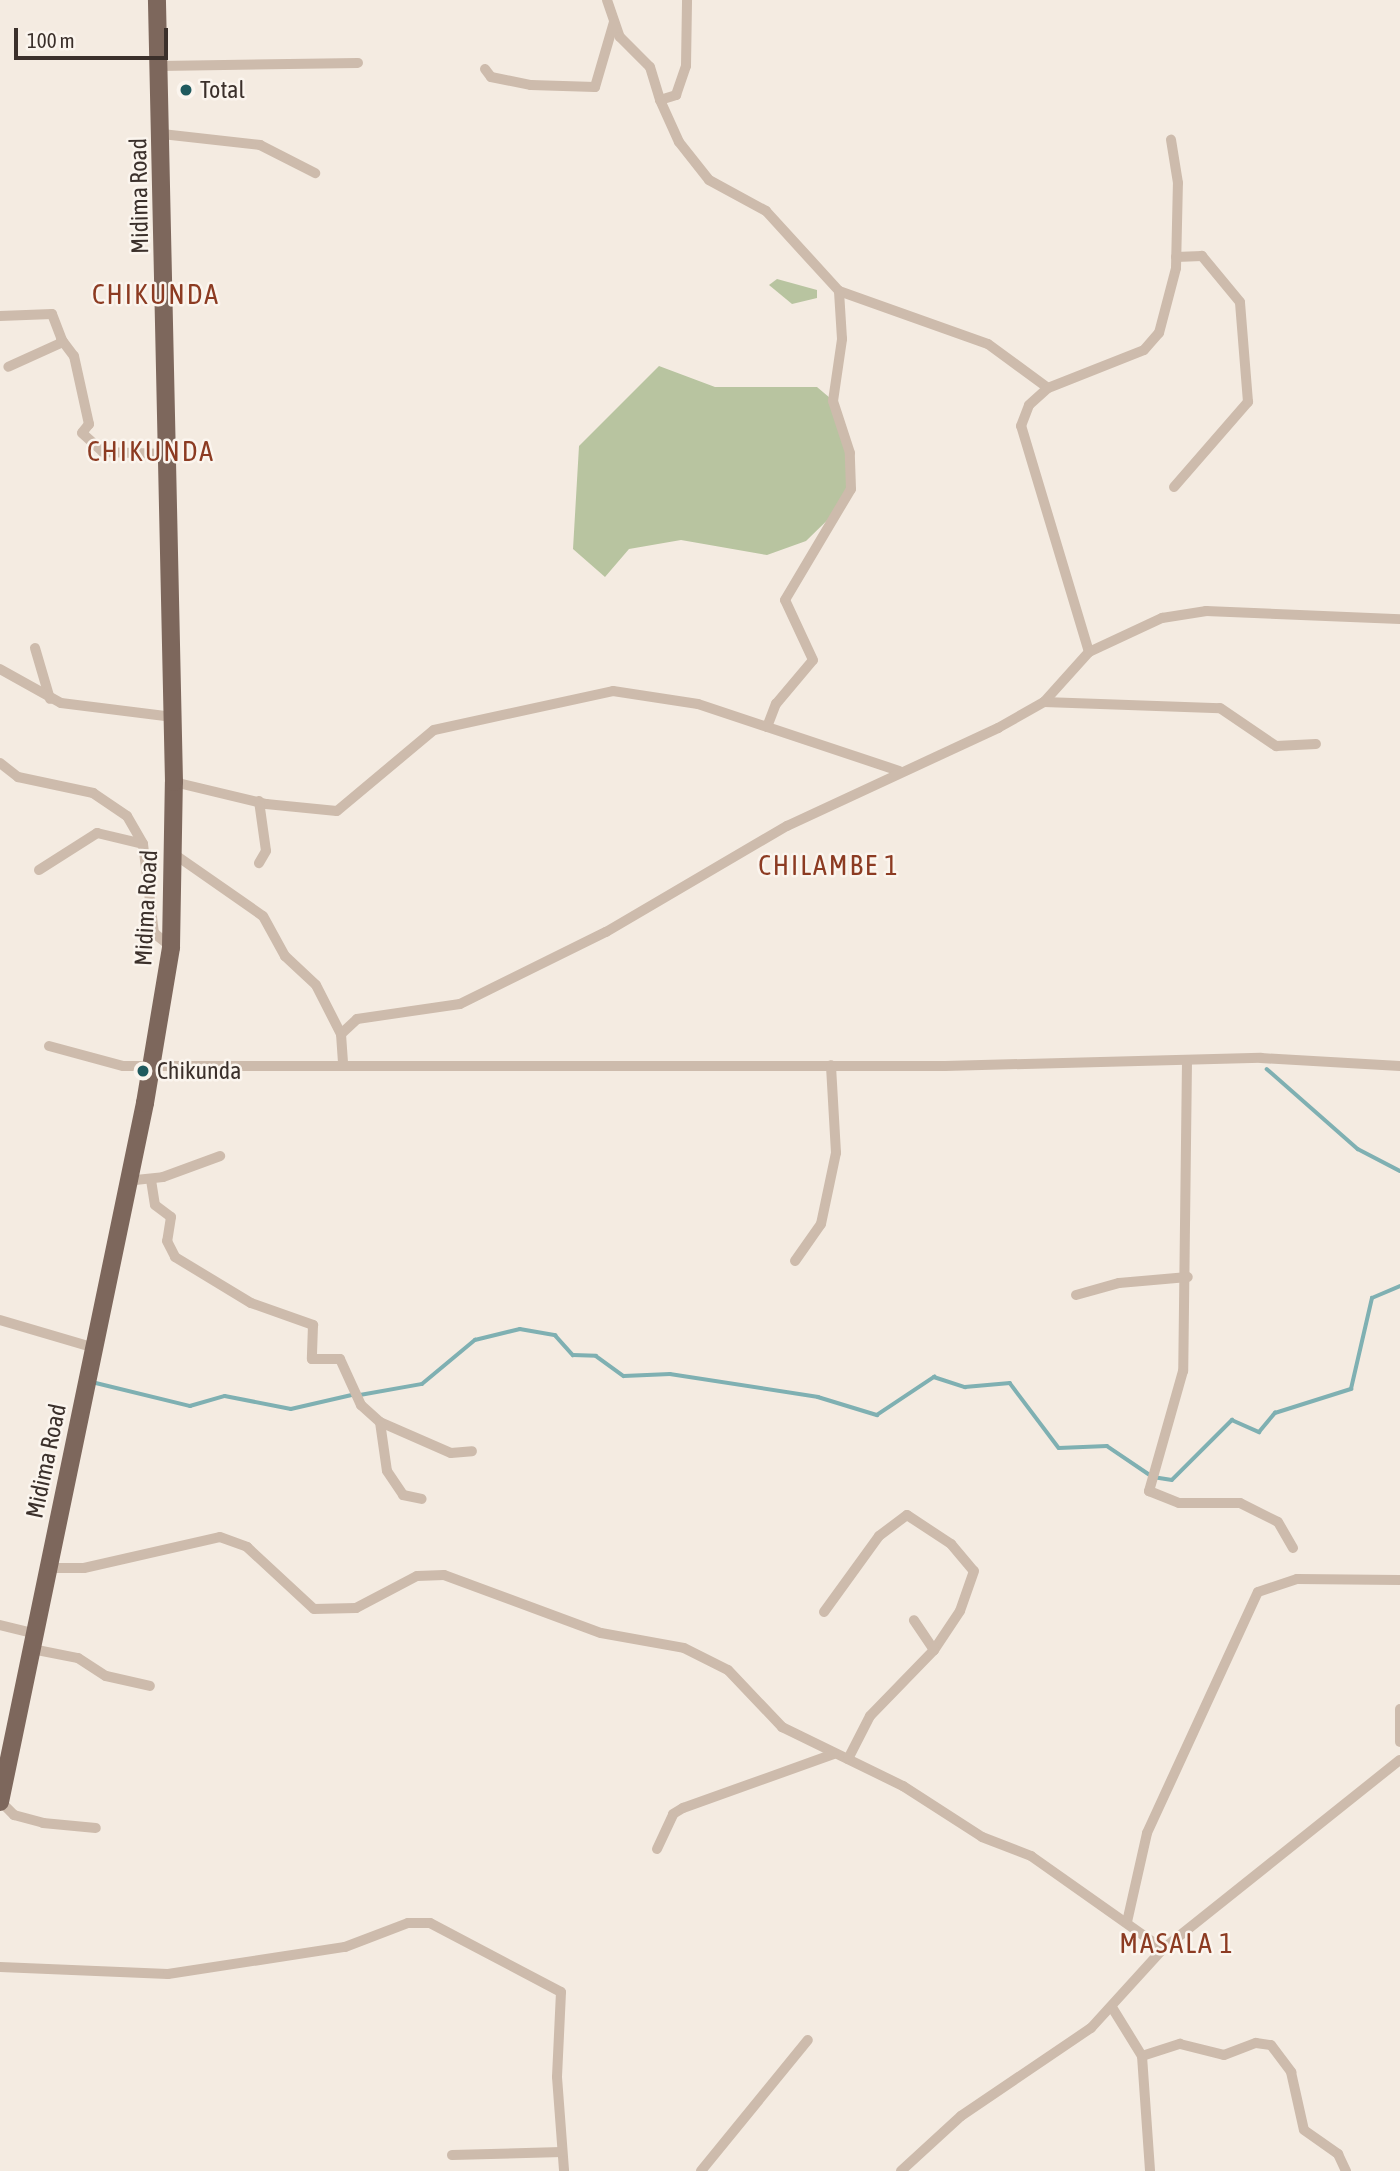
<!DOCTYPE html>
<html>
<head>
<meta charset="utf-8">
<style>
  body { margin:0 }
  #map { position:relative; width:1400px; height:2171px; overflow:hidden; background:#f4ebe1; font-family:"Asap Condensed",sans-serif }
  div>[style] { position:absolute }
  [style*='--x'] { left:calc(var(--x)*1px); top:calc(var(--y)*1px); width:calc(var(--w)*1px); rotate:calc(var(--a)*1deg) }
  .green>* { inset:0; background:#b8c4a0 }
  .stream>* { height:3.5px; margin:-1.75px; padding:0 1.75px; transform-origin:1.75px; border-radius:1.75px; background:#7fb0b2 }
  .street>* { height:10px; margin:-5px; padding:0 5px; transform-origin:5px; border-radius:5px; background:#cdbbac }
  .primary>* { height:18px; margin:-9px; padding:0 9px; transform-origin:9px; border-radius:9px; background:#7d675c }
  .dots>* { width:19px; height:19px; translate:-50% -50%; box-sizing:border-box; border:4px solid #fbf5ee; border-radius:50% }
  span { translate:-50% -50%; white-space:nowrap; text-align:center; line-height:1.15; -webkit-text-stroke:5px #fbf5ee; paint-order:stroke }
  .poi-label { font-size:24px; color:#3b302b }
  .left { translate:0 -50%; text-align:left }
  .street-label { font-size:24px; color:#3b302b }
  .quarter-label { font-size:28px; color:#8c3b22; letter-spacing:2px }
  .scale { position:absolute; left:14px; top:28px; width:154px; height:32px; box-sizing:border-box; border:4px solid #3b302b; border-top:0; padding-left:9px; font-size:21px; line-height:24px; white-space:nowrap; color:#3b302b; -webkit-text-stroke:5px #fbf5ee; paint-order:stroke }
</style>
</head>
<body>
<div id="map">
  <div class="green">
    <div style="clip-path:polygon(777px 279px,817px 290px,817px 298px,792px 304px,769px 285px)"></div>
    <div style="clip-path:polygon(659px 366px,715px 387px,817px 387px,830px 398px,849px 456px,848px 500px,806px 541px,767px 555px,681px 540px,629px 549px,605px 577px,573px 549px,579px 446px)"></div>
  </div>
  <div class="stream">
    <div style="--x:1267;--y:1069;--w:121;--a:41.3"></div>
    <div style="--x:1358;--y:1149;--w:47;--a:27.6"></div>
    <div style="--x:96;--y:1383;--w:97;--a:13.7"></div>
    <div style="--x:190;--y:1406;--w:36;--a:-16"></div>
    <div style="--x:225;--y:1396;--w:67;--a:11.1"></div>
    <div style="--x:291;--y:1409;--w:63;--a:-12.9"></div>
    <div style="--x:360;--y:1395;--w:63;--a:-10.1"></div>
    <div style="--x:422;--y:1384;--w:69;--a:-39.7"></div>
    <div style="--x:475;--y:1340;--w:46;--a:-13.7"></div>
    <div style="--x:520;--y:1329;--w:36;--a:10"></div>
    <div style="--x:555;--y:1335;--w:27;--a:48"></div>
    <div style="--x:573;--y:1355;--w:23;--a:2"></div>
    <div style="--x:596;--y:1356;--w:34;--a:36"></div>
    <div style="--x:624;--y:1376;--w:46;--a:-2.5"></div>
    <div style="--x:670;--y:1374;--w:150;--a:8.8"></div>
    <div style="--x:818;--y:1397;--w:62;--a:17"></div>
    <div style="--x:877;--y:1415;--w:69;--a:-33.7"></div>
    <div style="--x:934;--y:1377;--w:33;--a:18"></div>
    <div style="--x:965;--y:1387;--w:45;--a:-5.1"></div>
    <div style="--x:1010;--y:1383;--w:81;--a:53"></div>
    <div style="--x:1059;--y:1448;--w:48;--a:-2.4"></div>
    <div style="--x:1107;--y:1446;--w:55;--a:34"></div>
    <div style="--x:1153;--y:1477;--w:19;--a:9"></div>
    <div style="--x:1172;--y:1480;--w:85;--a:-45"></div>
    <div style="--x:1232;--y:1420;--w:30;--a:24"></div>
    <div style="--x:1259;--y:1432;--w:25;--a:-50"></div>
    <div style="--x:1275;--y:1413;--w:80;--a:-17.5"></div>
    <div style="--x:1351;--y:1389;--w:93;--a:-77"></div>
    <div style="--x:1372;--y:1298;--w:30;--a:-23"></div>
  </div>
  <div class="street">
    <div style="--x:607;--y:0;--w:39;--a:71"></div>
    <div style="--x:620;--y:37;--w:42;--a:45"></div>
    <div style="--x:650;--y:67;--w:34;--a:73"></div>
    <div style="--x:660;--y:100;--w:17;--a:-17"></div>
    <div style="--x:676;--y:95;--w:31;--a:-71"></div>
    <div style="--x:686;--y:66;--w:66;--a:-89.1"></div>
    <div style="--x:160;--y:66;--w:198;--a:-0.9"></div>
    <div style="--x:485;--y:69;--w:10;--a:53"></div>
    <div style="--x:491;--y:77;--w:41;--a:11.3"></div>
    <div style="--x:531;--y:85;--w:64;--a:1.8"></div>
    <div style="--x:595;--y:87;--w:68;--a:-73.7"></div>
    <div style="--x:660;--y:100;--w:46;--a:65.7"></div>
    <div style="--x:679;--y:142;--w:48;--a:51.7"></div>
    <div style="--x:709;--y:180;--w:65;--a:28.5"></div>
    <div style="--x:766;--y:211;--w:108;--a:47.6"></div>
    <div style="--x:839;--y:291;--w:158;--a:19.6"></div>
    <div style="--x:988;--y:344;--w:74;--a:36.3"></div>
    <div style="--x:162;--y:134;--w:99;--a:6.4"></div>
    <div style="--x:260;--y:145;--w:62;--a:27"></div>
    <div style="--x:0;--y:316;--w:52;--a:-2.2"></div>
    <div style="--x:52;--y:314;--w:30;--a:69"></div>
    <div style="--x:63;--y:342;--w:60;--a:155.6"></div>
    <div style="--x:61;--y:339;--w:21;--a:53"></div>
    <div style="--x:74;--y:356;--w:70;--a:77.6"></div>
    <div style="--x:89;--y:424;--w:11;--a:128"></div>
    <div style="--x:82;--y:433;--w:28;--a:42"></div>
    <div style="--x:103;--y:452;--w:65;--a:1.8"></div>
    <div style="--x:1174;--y:487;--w:113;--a:-49"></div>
    <div style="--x:1248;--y:402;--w:100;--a:-94.6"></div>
    <div style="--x:1240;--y:302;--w:60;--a:-129.6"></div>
    <div style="--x:1202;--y:256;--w:26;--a:178"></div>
    <div style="--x:35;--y:648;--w:53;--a:73.6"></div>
    <div style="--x:1089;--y:652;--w:236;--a:-106.7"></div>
    <div style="--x:1021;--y:426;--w:22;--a:-69"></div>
    <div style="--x:1029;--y:405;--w:25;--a:-42"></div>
    <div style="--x:1048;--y:388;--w:103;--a:-21.6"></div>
    <div style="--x:1144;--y:350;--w:23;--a:-49"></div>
    <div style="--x:1159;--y:333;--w:67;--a:-75.3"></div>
    <div style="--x:1176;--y:268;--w:85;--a:-88.7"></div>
    <div style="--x:1178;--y:183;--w:44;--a:-99.2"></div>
    <div style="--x:0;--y:669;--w:70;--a:29.1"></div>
    <div style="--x:61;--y:703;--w:113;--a:7.1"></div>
    <div style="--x:1044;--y:702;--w:176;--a:2"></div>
    <div style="--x:1220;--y:708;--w:68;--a:34.2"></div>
    <div style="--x:1276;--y:746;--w:40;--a:-2.9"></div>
    <div style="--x:767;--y:727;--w:25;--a:-69"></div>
    <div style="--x:776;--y:704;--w:57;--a:-49.9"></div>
    <div style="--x:813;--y:660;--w:66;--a:-115"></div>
    <div style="--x:785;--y:600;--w:129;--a:-59.3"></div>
    <div style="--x:851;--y:489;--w:36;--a:-92"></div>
    <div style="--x:850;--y:453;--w:55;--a:-108.1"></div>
    <div style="--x:833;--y:401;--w:63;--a:-81.7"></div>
    <div style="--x:842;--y:339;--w:48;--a:-93.6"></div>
    <div style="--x:0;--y:763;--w:23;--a:38"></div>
    <div style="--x:18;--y:777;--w:77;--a:12"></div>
    <div style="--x:93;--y:793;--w:41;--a:34.1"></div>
    <div style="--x:127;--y:816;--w:32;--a:60"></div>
    <div style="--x:143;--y:844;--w:90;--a:83"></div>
    <div style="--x:154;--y:933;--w:22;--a:39"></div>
    <div style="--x:174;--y:782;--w:95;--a:13.4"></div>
    <div style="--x:266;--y:804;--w:71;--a:5.6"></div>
    <div style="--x:337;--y:811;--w:126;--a:-39.9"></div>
    <div style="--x:434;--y:730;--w:183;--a:-12.3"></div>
    <div style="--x:613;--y:691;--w:86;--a:8.7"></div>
    <div style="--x:698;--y:704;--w:212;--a:18.4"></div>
    <div style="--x:259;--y:801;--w:50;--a:82"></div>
    <div style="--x:266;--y:851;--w:14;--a:120"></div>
    <div style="--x:174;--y:854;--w:108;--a:34.9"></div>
    <div style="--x:263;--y:916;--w:46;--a:61.2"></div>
    <div style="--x:285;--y:956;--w:42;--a:43.1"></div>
    <div style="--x:316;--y:985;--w:55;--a:63"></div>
    <div style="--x:341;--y:1034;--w:32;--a:86"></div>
    <div style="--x:39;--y:870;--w:69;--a:-32.5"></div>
    <div style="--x:97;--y:833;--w:47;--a:13.4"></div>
    <div style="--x:341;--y:1034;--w:22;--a:-43"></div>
    <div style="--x:357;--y:1019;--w:104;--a:-8.3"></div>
    <div style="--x:460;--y:1004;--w:163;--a:-26.3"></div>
    <div style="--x:606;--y:932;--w:210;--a:-30.4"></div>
    <div style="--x:787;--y:826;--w:233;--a:-24.9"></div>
    <div style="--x:998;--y:728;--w:53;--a:-29.5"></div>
    <div style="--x:1044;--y:702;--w:67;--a:-48"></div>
    <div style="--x:1089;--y:652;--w:81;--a:-25"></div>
    <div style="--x:1162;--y:618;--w:45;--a:-9"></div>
    <div style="--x:1206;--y:611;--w:194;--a:2.4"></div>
    <div style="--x:49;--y:1046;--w:77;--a:15.1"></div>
    <div style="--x:123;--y:1066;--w:822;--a:0"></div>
    <div style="--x:945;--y:1066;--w:316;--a:-1.5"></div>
    <div style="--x:1261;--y:1058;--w:139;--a:3.3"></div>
    <div style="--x:1187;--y:1061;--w:310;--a:90.7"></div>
    <div style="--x:1183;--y:1371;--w:125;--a:105.8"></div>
    <div style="--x:1149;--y:1491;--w:32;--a:22"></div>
    <div style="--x:1179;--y:1503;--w:61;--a:0"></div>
    <div style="--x:1240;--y:1503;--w:42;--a:26.6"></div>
    <div style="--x:1278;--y:1522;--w:30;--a:60"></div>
    <div style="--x:151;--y:1180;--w:25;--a:81"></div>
    <div style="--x:155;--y:1205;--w:20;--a:37"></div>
    <div style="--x:171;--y:1217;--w:24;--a:99"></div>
    <div style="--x:167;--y:1241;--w:18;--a:63"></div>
    <div style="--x:175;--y:1257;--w:89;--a:31.2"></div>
    <div style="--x:251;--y:1303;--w:66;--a:19.5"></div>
    <div style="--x:313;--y:1325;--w:34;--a:92"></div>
    <div style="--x:312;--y:1359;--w:28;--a:0"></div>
    <div style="--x:340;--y:1359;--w:51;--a:65.5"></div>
    <div style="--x:361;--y:1405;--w:25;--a:42"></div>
    <div style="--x:380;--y:1422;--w:77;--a:23.6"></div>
    <div style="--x:451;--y:1453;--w:21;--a:-5"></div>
    <div style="--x:126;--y:1181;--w:37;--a:-6"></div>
    <div style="--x:163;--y:1177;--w:61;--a:-20.2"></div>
    <div style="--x:795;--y:1261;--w:45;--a:-54.9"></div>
    <div style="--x:821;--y:1224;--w:73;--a:-78.1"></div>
    <div style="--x:836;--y:1153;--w:88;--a:-93.3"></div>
    <div style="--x:1076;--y:1295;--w:45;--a:-15.6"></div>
    <div style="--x:1119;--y:1283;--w:69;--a:-5"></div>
    <div style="--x:0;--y:1320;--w:99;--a:16.4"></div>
    <div style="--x:380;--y:1422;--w:49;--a:81.9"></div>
    <div style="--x:387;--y:1471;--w:29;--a:56"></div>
    <div style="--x:403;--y:1495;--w:19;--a:12"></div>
    <div style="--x:48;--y:1568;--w:36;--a:0"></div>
    <div style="--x:84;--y:1568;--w:139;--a:-12.8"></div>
    <div style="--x:220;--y:1537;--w:29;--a:20"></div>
    <div style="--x:247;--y:1547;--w:91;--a:42.8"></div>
    <div style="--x:314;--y:1609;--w:42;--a:-1.4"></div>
    <div style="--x:356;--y:1608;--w:69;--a:-27.7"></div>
    <div style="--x:417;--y:1576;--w:27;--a:-2"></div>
    <div style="--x:444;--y:1575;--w:167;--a:20.3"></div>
    <div style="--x:601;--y:1633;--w:84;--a:10.2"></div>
    <div style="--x:684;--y:1648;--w:49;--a:26.6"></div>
    <div style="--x:728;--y:1670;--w:79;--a:46.5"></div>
    <div style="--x:782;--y:1727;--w:135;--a:26"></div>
    <div style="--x:903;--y:1786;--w:94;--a:32.8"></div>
    <div style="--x:982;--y:1837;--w:53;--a:21.2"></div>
    <div style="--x:1031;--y:1856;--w:161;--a:35.2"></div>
    <div style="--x:824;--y:1612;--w:94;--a:-54.1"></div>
    <div style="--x:879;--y:1536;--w:35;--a:-37"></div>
    <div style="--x:907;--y:1515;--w:53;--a:33.4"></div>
    <div style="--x:951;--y:1544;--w:35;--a:50"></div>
    <div style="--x:974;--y:1571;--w:42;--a:109.3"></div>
    <div style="--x:960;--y:1611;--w:47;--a:123.7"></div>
    <div style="--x:0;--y:1625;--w:36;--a:14"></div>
    <div style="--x:32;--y:1649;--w:47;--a:11.1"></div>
    <div style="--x:78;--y:1658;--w:33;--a:33"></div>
    <div style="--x:106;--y:1676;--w:45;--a:12.8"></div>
    <div style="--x:1400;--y:1709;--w:33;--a:90"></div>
    <div style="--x:848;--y:1759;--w:48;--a:-62.9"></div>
    <div style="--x:870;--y:1716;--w:92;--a:-45.9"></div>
    <div style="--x:934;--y:1650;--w:36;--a:-124"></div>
    <div style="--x:0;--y:1801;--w:20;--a:45"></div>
    <div style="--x:14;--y:1815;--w:30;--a:15"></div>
    <div style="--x:43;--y:1823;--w:53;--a:5.4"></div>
    <div style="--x:657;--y:1849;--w:38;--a:-65"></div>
    <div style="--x:673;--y:1814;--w:12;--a:-31"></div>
    <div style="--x:683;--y:1808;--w:160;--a:-19.7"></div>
    <div style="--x:1127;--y:1922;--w:91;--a:-77.3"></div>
    <div style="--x:1147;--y:1833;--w:265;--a:-65.3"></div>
    <div style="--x:1258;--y:1592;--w:41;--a:-18.4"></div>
    <div style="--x:1297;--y:1579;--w:103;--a:0.6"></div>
    <div style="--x:0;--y:1967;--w:168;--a:2.4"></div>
    <div style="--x:168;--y:1974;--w:179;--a:-8.7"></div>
    <div style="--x:345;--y:1947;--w:67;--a:-20.9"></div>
    <div style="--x:408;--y:1923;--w:22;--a:0"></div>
    <div style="--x:430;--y:1923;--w:148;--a:27.8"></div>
    <div style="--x:561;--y:1992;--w:85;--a:92.7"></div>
    <div style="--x:557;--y:2077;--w:94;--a:85.7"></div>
    <div style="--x:1113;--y:2009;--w:55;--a:58.3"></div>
    <div style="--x:1142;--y:2056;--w:115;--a:86"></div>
    <div style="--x:1142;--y:2056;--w:40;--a:-18"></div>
    <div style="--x:1180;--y:2044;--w:45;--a:14"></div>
    <div style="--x:1224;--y:2055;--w:34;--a:-21"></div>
    <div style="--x:1256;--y:2043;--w:15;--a:8"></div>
    <div style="--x:1271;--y:2045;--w:34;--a:53"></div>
    <div style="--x:1291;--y:2072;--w:59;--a:77.4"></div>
    <div style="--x:1304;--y:2130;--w:42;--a:35.2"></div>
    <div style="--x:1338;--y:2154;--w:19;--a:65"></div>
    <div style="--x:452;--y:2155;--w:110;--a:-1.6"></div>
    <div style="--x:701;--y:2171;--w:169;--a:-50.8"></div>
    <div style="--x:901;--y:2171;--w:81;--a:-42.5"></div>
    <div style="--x:961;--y:2116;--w:157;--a:-34.1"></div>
    <div style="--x:1091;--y:2028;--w:107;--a:-47.7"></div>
    <div style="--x:1163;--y:1949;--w:303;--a:-38.6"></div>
  </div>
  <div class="primary">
    <div style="--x:0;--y:1802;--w:714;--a:-78.28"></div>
    <div style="--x:145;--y:1103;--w:158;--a:-80.5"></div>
    <div style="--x:171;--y:947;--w:165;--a:-89"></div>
    <div style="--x:174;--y:782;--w:782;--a:-91.25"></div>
  </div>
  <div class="dots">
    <div style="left:186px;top:90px;background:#1f5a5e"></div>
    <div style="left:143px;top:1071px;background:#1f5a5e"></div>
  </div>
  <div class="poi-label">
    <span class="left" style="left:200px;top:90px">Total</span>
    <span class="left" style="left:157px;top:1071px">Chikunda</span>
  </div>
  <div class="street-label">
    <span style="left:139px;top:196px;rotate:-91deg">Midima Road</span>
    <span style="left:146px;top:908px;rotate:-87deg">Midima Road</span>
    <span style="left:46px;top:1461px;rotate:-78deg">Midima Road</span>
  </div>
  <div class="quarter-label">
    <span style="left:156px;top:294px">CHIKUNDA</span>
    <span style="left:151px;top:451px">CHIKUNDA</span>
    <span style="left:829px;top:865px">CHILAMBE 1</span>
    <span style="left:1177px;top:1943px">MASALA 1</span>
  </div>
  <div class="scale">100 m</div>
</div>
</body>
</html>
